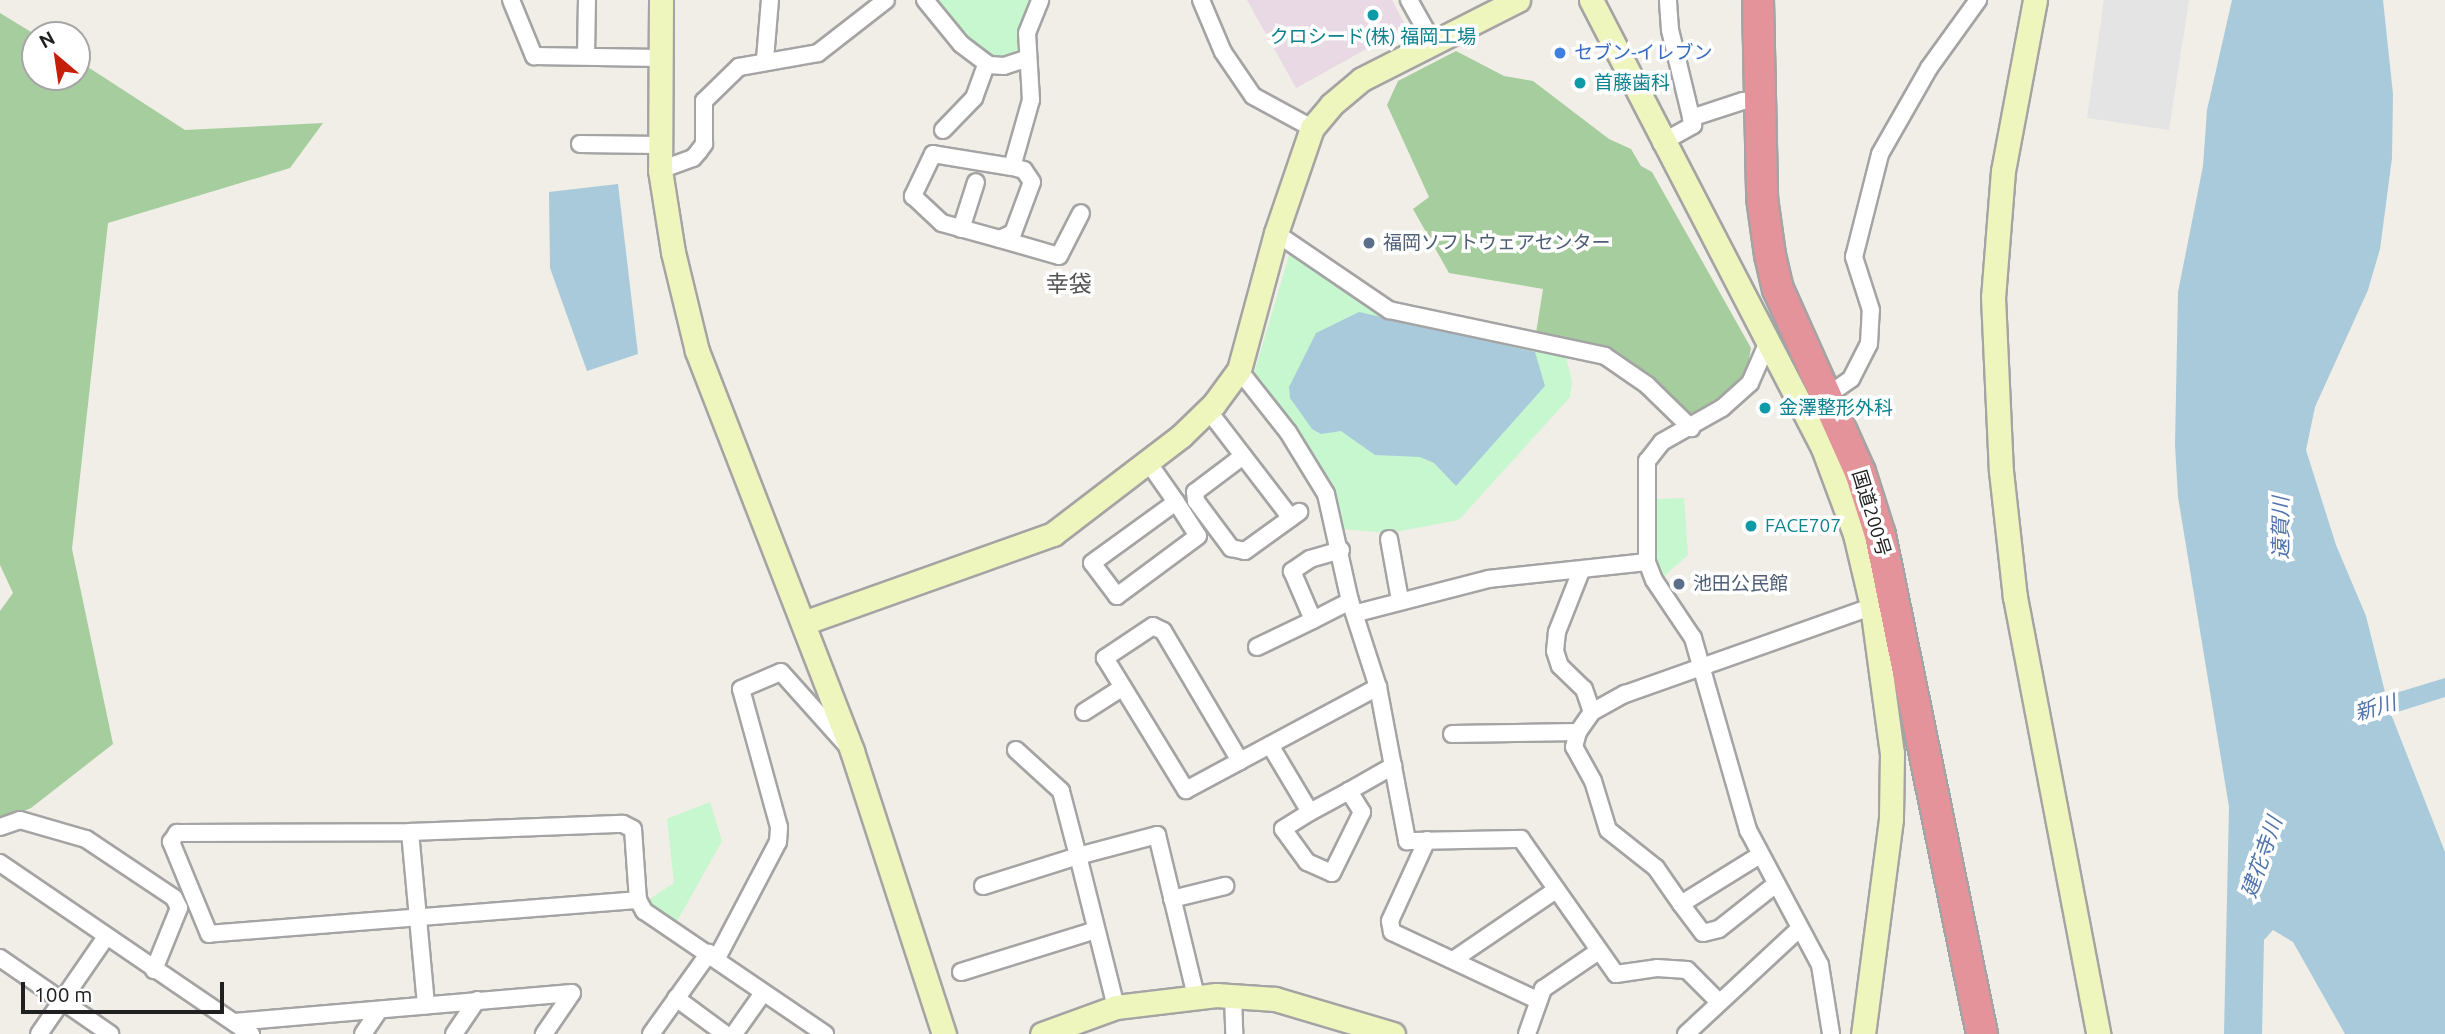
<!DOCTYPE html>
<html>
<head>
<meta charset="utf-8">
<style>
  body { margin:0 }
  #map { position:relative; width:2445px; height:1034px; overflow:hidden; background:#f0eee6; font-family:Ubuntu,"Noto Sans JP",sans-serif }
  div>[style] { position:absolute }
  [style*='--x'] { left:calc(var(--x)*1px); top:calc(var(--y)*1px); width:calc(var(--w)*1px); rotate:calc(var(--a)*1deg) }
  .industrial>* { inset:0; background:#e8d9e4 }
  .forest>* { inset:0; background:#a6cd9d }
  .park>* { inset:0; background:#c6f7cf }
  .parking>* { inset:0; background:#e4e4e4 }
  .water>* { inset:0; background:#a9cadb }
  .roads { filter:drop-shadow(2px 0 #a4a4a4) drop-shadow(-2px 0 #a4a4a4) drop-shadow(0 2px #a4a4a4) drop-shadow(0 -2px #a4a4a4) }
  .street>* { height:16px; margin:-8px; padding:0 8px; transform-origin:8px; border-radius:8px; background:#fff }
  .secondary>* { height:23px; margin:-11.5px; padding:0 11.5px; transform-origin:11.5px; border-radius:11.5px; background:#eef6be }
  .highway>* { height:30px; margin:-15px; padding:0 15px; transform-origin:15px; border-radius:15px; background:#e39399 }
  .dots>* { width:19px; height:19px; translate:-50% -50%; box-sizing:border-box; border:4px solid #fff; border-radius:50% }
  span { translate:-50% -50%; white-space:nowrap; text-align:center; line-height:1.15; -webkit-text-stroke:7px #fff; paint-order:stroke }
  .culture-label { font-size:19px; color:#0d838f }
  .left { translate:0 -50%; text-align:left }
  .shop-label { font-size:19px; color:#366cbe }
  .service-label { font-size:19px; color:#4e5e75 }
  .street-label { font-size:19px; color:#202020 }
  .water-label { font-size:21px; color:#5074ab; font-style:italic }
  .quarter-label { font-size:23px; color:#535353 }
  .north { position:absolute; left:21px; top:21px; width:70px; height:70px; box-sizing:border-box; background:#fff; border:2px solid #a6a6a6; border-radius:50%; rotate:331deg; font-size:19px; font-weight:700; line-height:28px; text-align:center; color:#202020 }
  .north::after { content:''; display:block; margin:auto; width:24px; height:32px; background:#c51e0a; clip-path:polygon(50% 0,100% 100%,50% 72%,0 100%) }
  .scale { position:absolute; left:21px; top:982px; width:203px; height:32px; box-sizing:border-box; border:4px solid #202020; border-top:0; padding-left:9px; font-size:21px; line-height:24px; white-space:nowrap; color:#202020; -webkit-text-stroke:5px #fff; paint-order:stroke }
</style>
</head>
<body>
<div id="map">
  <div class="industrial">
    <div style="clip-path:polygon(1247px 0,1392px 0,1406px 27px,1296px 88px)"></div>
  </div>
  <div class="forest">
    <div style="clip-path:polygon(0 13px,36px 35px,35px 77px,77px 77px,77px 60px,185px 130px,323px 123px,290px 168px,108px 223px,72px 549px,113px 744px,31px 808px,0 821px,0 611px,13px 593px,0 565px)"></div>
    <div style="clip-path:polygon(1456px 51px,1504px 76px,1533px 81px,1609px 139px,1631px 149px,1641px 166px,1652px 172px,1751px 348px,1745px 381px,1723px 402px,1692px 419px,1630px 365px,1599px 346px,1536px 333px,1543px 289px,1449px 273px,1413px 209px,1429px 197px,1387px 105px,1398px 81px)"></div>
  </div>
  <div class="park">
    <div style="clip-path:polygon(929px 0,1030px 0,1021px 49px,1008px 60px,978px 51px)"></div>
    <div style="clip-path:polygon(1291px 249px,1384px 315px,1566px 357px,1572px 382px,1570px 397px,1459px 520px,1389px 533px,1342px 529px,1326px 475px,1254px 373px)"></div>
    <div style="clip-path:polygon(1684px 498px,1688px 555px,1662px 578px,1654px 560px,1655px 499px)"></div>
    <div style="clip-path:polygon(710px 802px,722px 841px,676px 923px,647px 901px,674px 883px,667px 819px)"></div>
  </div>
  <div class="parking">
    <div style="clip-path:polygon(2104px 0,2189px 0,2169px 130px,2087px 118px)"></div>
  </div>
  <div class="water">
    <div style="clip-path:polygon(2232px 0,2383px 0,2393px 94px,2392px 158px,2380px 249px,2368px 290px,2315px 407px,2306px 450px,2336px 545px,2366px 616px,2386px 696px,2445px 678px,2445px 697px,2391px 714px,2445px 852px,2445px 1034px,2345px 1034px,2293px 942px,2273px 930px,2264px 940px,2262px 1034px,2224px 1034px,2229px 807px,2178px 497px,2175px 445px,2178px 292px,2203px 166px,2207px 110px)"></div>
    <div style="clip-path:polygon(618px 184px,638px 354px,587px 371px,550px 268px,549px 192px)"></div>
    <div style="clip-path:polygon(1359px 312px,1535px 352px,1545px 386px,1456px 486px,1434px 463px,1420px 457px,1375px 455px,1341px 431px,1321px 434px,1312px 429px,1290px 398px,1289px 387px,1316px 333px)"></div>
  </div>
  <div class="roads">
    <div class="street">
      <div style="--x:511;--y:0;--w:61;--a:67.7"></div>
      <div style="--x:534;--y:56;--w:126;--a:0.9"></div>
      <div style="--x:925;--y:0;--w:57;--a:50.7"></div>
      <div style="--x:961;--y:44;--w:35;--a:37"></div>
      <div style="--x:989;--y:65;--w:15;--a:4"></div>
      <div style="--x:1004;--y:66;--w:23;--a:-18"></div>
      <div style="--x:1201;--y:0;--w:56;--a:67.1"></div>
      <div style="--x:1223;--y:52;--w:53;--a:55.7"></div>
      <div style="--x:1253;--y:96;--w:67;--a:28.5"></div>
      <div style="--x:1409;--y:0;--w:49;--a:60.8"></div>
      <div style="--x:586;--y:56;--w:56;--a:-89"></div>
      <div style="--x:765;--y:59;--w:59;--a:-85.2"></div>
      <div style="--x:1691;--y:118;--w:55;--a:-18.1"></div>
      <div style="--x:1743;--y:101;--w:18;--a:-3"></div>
      <div style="--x:943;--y:130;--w:45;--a:-45.9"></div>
      <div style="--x:974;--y:98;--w:37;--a:-70"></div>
      <div style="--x:1661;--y:143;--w:37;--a:-29"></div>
      <div style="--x:1693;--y:125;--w:98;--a:-103.6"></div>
      <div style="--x:1670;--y:30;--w:30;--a:-94"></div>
      <div style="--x:580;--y:144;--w:80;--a:0.7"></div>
      <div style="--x:1012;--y:167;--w:80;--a:-170.7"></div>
      <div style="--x:933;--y:154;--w:47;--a:115.5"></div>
      <div style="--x:913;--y:196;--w:40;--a:43"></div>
      <div style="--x:942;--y:223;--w:60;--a:15.4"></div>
      <div style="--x:1000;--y:239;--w:14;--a:-25"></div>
      <div style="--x:1013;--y:233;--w:54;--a:-69.6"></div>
      <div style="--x:1032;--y:182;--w:14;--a:-124"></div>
      <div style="--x:1024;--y:170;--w:12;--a:-166"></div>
      <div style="--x:1012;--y:167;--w:70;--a:-74.2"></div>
      <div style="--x:1031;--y:100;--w:67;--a:-93.4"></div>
      <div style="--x:1027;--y:33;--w:35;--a:-68"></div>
      <div style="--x:660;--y:170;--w:35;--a:-20"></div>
      <div style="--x:693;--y:158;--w:9;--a:-49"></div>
      <div style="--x:699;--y:151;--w:9;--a:-54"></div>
      <div style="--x:704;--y:144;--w:43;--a:-90"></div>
      <div style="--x:704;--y:101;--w:49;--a:-44.2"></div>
      <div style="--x:739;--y:67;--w:80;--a:-10"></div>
      <div style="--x:818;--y:53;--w:86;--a:-37.9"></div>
      <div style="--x:961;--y:229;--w:49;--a:-72.3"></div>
      <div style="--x:1276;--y:233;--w:137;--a:34.3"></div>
      <div style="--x:1389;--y:310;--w:221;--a:12"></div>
      <div style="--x:1605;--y:356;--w:51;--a:34.6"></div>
      <div style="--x:1647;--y:385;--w:62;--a:44.3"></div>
      <div style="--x:1000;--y:239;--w:61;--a:16.1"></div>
      <div style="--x:1059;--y:256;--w:48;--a:-62.9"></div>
      <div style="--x:1768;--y:342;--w:45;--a:113.7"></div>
      <div style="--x:1750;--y:383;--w:38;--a:138"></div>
      <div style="--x:1722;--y:408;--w:69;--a:150.5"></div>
      <div style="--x:1662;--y:442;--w:24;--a:128"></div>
      <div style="--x:1647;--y:461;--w:101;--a:90"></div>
      <div style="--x:1647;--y:562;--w:19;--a:69"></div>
      <div style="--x:1654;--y:580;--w:70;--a:56.1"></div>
      <div style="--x:1693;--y:638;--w:200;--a:74"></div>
      <div style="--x:1748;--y:830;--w:153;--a:61.9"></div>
      <div style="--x:1820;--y:965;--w:70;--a:80.9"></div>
      <div style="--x:1239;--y:370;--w:79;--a:51.7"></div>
      <div style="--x:1288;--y:432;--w:73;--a:58.5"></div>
      <div style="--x:1326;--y:494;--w:110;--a:77.4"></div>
      <div style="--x:1350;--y:601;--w:90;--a:72"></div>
      <div style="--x:1378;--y:687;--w:157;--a:79.3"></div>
      <div style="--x:1407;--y:841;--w:114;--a:-1"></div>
      <div style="--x:1521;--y:839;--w:165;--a:54.9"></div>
      <div style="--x:1616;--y:974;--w:41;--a:-8.3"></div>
      <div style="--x:1657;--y:968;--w:30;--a:4"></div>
      <div style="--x:1687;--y:970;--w:45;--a:45"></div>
      <div style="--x:1828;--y:395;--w:28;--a:-35"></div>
      <div style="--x:1851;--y:379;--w:39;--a:-63"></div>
      <div style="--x:1869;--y:344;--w:34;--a:-87"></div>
      <div style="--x:1871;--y:310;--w:56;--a:-107.8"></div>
      <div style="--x:1854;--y:257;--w:106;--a:-75.8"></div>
      <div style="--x:1880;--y:154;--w:99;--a:-60.3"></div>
      <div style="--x:1929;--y:68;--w:84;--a:-54.2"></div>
      <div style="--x:1208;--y:410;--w:136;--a:52.5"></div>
      <div style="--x:1243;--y:456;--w:60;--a:143.1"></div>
      <div style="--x:1195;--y:492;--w:9;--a:84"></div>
      <div style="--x:1196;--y:501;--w:59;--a:53.3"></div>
      <div style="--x:1231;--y:548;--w:14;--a:12"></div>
      <div style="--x:1245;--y:551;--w:67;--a:-35.8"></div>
      <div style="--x:1148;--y:462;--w:49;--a:55"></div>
      <div style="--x:1176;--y:502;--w:40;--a:57.1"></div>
      <div style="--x:1198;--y:536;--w:101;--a:143.5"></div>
      <div style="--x:1117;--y:596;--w:41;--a:-127.1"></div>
      <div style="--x:1092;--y:563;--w:104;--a:-36"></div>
      <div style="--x:1389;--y:539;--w:62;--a:79.8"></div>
      <div style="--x:1341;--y:550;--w:32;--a:164"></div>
      <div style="--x:1310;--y:559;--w:22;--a:146"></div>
      <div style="--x:1292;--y:571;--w:53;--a:66.8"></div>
      <div style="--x:1313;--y:620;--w:42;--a:-27.2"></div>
      <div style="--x:1581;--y:571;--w:66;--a:111.5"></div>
      <div style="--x:1557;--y:632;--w:19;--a:96"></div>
      <div style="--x:1555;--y:651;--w:16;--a:72"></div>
      <div style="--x:1560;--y:666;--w:33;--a:44"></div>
      <div style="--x:1584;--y:689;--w:24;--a:71"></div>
      <div style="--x:1357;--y:613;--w:135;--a:-14.5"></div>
      <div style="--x:1488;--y:579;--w:160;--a:-6.1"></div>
      <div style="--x:1257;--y:647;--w:62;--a:-25.7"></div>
      <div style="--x:1084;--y:712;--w:46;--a:-32.7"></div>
      <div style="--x:1452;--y:734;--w:126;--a:-0.9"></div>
      <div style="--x:1270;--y:745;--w:78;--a:59.2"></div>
      <div style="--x:1310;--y:812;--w:32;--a:148"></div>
      <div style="--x:1283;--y:829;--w:41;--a:54"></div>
      <div style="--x:1307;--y:862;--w:27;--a:24"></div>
      <div style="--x:1332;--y:873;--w:68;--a:-63.8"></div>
      <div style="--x:1362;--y:812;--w:25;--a:-122"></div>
      <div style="--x:1349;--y:791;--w:44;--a:151.7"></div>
      <div style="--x:1240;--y:761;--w:151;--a:-120.6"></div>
      <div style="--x:1163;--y:631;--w:11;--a:-153"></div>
      <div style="--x:1153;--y:626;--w:58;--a:146.3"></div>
      <div style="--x:1105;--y:658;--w:155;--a:58.5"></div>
      <div style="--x:1186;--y:790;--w:61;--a:-28.2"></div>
      <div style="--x:1240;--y:761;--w:157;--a:-28.2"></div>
      <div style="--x:1349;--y:791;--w:51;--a:-29.6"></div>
      <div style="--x:0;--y:827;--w:21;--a:-19"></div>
      <div style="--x:20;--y:820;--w:69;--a:16.1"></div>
      <div style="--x:86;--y:839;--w:106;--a:33.8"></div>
      <div style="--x:174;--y:898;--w:11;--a:63"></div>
      <div style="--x:179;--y:908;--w:67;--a:112"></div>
      <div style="--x:410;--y:832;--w:174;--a:84.7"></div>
      <div style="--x:1427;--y:840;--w:89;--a:114.6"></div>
      <div style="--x:1390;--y:921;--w:11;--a:80"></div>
      <div style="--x:1392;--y:932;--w:162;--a:25.1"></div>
      <div style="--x:1760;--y:855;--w:93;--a:148.2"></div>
      <div style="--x:1681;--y:904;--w:44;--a:-124.8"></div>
      <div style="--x:1656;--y:868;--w:61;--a:-141.6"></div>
      <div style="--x:1608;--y:830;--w:51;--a:-107"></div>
      <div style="--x:1593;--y:781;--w:39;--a:-119"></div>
      <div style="--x:1574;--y:747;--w:16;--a:-75"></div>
      <div style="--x:1578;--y:732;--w:24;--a:-55"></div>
      <div style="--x:1592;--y:712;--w:38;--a:-29"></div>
      <div style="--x:1625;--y:694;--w:273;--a:-19.5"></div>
      <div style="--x:0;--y:863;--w:304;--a:34.3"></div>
      <div style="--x:983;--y:886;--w:100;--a:-17.5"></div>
      <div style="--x:1078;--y:856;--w:67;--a:-104.7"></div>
      <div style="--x:1061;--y:791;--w:61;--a:-137.7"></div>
      <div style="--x:1172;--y:899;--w:55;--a:-13.8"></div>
      <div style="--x:638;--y:900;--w:430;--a:175.5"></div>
      <div style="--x:209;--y:934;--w:100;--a:-112.4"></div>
      <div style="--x:171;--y:842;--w:11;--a:-56"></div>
      <div style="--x:177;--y:833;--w:233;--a:-0.2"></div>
      <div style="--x:410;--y:832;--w:213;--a:-2.2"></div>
      <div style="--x:623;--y:824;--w:11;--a:27"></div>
      <div style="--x:633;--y:829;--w:71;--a:86"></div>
      <div style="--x:638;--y:900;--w:13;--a:61"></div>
      <div style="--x:644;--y:911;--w:219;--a:34.2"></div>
      <div style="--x:1681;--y:904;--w:36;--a:53"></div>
      <div style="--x:1703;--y:933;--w:16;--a:-14"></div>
      <div style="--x:1719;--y:929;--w:73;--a:-38.3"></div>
      <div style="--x:0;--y:958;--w:134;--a:34.6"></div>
      <div style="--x:717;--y:958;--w:131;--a:-62.3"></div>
      <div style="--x:778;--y:842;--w:15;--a:-86"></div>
      <div style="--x:779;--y:827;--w:143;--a:-105.4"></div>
      <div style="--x:741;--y:689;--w:43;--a:-23"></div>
      <div style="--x:781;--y:672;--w:102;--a:48.2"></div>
      <div style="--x:1453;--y:960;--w:125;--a:-34.2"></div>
      <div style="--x:961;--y:972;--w:141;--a:-17.3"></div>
      <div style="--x:1233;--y:996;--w:38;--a:88"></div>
      <div style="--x:676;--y:998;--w:61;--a:36.3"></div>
      <div style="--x:1116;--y:1007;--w:156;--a:-104.1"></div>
      <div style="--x:1078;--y:856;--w:82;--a:-14.9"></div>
      <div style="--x:1157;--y:835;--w:166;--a:76.4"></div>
      <div style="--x:234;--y:1022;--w:339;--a:-4.9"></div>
      <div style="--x:572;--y:993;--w:50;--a:124.3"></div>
      <div style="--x:39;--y:1034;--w:118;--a:-55.4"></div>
      <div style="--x:363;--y:1034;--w:29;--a:-56"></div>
      <div style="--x:454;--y:1034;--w:41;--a:-55.9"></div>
      <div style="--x:651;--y:1034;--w:100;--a:-54.4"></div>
      <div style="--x:734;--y:1034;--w:50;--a:-54.7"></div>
      <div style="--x:1527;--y:1034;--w:48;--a:-70.4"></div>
      <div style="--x:1543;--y:989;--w:65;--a:-34.4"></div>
      <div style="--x:1686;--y:1034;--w:154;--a:-42.9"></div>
    </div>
    <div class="secondary">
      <div style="--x:661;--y:0;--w:170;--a:90.3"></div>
      <div style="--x:660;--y:170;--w:83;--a:81"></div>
      <div style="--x:673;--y:252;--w:102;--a:76.4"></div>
      <div style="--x:697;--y:351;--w:429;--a:68.8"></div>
      <div style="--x:852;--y:751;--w:298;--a:72"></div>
      <div style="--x:1591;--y:0;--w:505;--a:62.62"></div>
      <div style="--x:1823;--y:448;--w:92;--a:69.6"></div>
      <div style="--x:1855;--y:534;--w:74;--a:76.7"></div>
      <div style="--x:1872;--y:606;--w:148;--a:82.3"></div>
      <div style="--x:1892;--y:753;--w:66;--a:90.9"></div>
      <div style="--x:1891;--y:819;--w:217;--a:97.4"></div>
      <div style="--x:2035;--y:0;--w:174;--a:100.6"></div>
      <div style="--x:2003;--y:171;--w:126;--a:94.5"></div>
      <div style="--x:1993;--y:297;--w:174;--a:87.4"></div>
      <div style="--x:2001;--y:471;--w:127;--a:83.7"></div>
      <div style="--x:2015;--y:597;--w:445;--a:79.2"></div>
      <div style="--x:806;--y:622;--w:262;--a:-19.6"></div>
      <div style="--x:1053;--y:534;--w:161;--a:-37.4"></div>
      <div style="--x:1181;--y:436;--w:46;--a:-44.1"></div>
      <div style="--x:1214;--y:404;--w:42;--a:-53.7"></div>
      <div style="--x:1239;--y:370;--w:142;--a:-74.9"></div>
      <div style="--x:1276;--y:233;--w:111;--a:-71.1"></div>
      <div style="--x:1312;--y:128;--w:30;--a:-50"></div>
      <div style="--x:1331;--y:105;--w:40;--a:-40"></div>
      <div style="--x:1362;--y:79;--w:175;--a:-26.9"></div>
      <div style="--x:1042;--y:1034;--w:79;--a:-20"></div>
      <div style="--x:1116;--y:1007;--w:101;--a:-6.8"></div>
      <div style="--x:1216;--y:995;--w:59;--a:3.9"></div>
      <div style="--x:1275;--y:999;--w:123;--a:16.5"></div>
    </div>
    <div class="highway">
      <div style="--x:1758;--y:0;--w:198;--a:88.8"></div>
      <div style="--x:1762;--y:198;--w:58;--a:82"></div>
      <div style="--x:1770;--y:255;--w:35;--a:77"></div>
      <div style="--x:1778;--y:289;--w:201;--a:65.9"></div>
      <div style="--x:1860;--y:472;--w:66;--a:72.4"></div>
      <div style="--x:1880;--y:535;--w:509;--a:78.45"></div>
    </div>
  </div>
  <div class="dots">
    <div style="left:1373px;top:15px;background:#0f9aa8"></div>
    <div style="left:1560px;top:53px;background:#3f7fe0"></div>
    <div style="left:1580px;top:83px;background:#0f9aa8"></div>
    <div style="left:1369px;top:243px;background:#5c6f8a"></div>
    <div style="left:1765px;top:408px;background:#0f9aa8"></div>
    <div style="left:1751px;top:526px;background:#0f9aa8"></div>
    <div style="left:1679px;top:584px;background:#5c6f8a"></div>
  </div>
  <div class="culture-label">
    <span style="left:1373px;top:37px">クロシード(株) 福岡工場</span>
    <span class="left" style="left:1594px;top:83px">首藤歯科</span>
    <span class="left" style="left:1779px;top:408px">金澤整形外科</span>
    <span class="left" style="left:1765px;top:526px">FACE707</span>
  </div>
  <div class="shop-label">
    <span class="left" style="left:1574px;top:53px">セブン-イレブン</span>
  </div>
  <div class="service-label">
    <span class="left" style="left:1383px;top:243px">福岡ソフトウェアセンター</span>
    <span class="left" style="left:1693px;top:584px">池田公民館</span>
  </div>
  <div class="street-label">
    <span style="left:1871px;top:513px;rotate:73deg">国道200号</span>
  </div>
  <div class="water-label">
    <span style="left:2280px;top:528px;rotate:-90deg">遠賀川</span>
    <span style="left:2375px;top:707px;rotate:-16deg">新川</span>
    <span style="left:2261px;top:857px;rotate:-71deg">建花寺川</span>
  </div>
  <div class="quarter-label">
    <span style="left:1069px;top:284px">幸袋</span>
  </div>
  <div class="north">N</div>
  <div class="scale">100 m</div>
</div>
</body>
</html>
